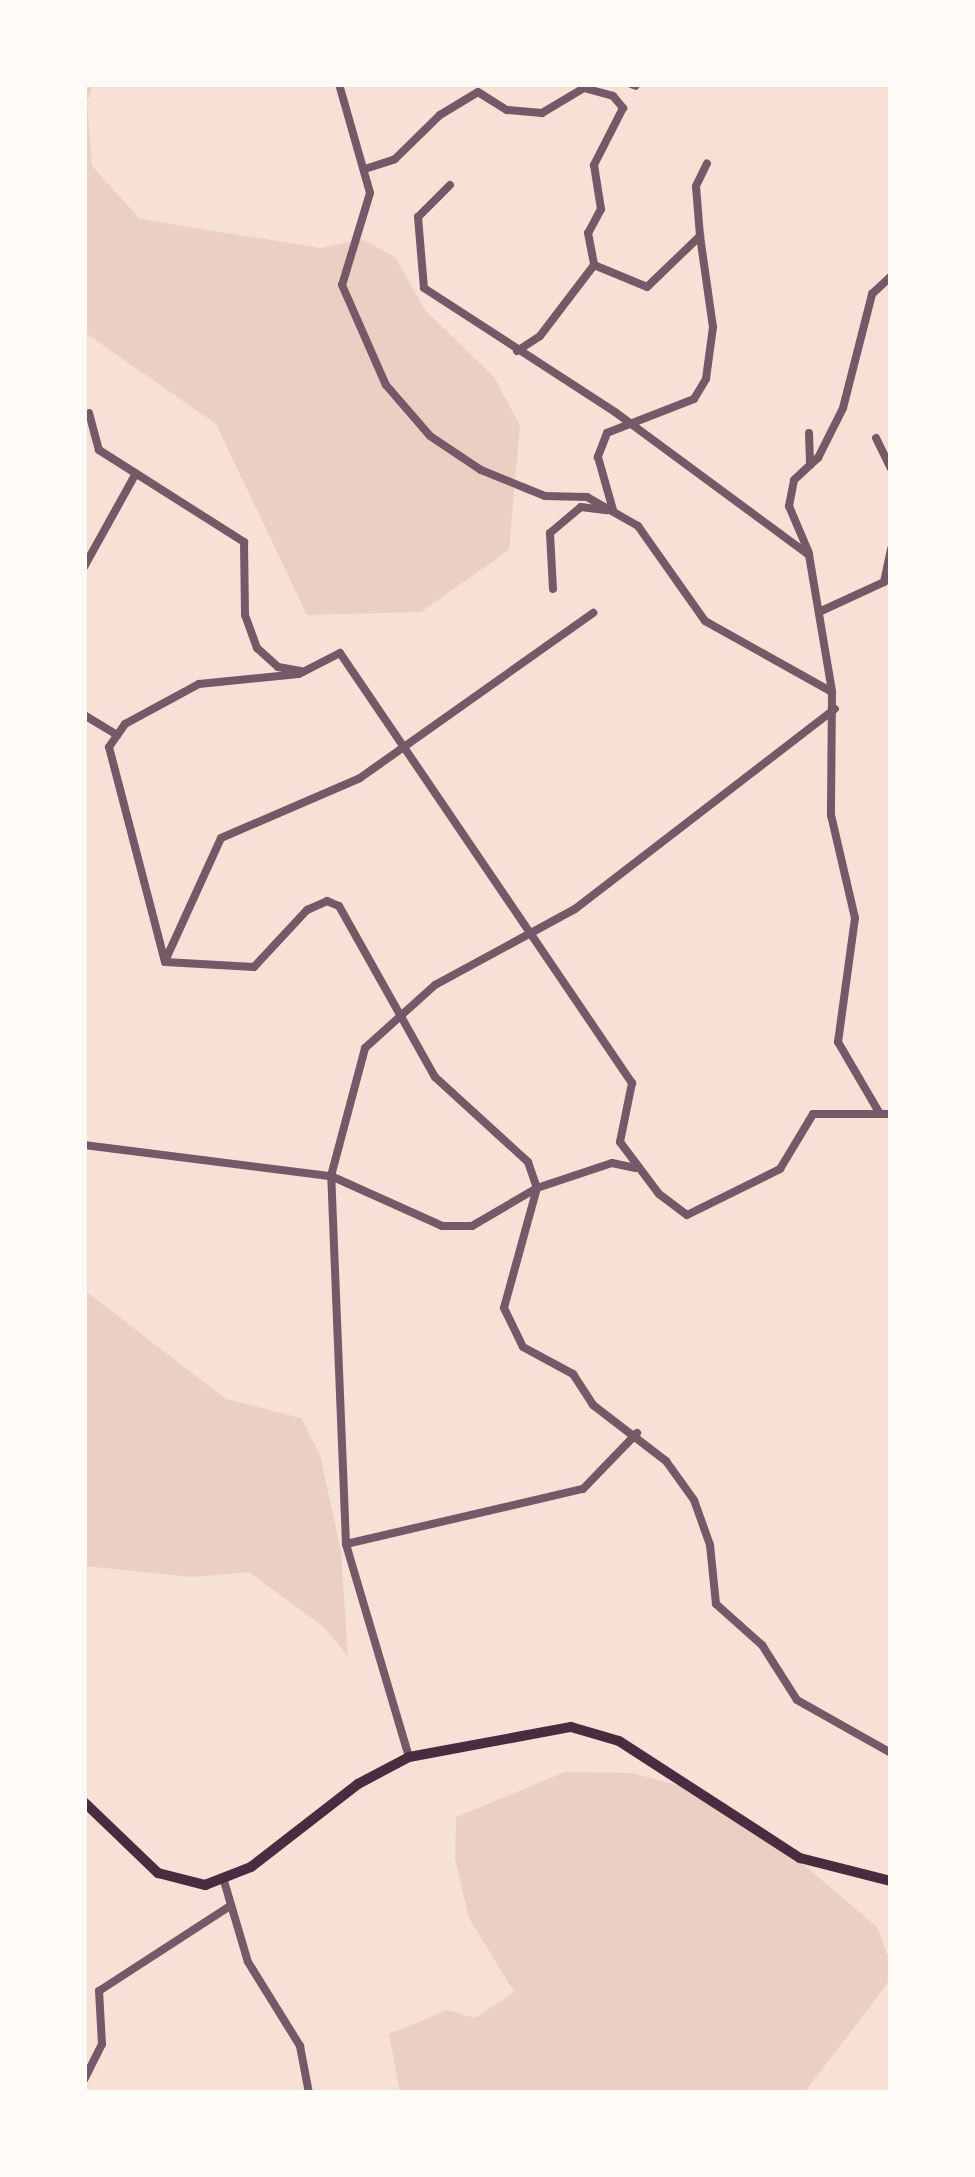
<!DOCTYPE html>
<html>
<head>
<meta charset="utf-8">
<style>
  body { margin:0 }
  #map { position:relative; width:975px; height:2177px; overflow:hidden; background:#f7e1d7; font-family:Quicksand,sans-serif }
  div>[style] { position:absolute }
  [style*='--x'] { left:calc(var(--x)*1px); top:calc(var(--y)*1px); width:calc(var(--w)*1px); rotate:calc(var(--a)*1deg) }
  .green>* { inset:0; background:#ebcfc5 }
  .minor>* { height:8px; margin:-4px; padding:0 4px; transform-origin:4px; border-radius:4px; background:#755966 }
  .primary>* { height:10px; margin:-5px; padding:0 5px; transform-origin:5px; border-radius:5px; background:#4a2c40 }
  span { translate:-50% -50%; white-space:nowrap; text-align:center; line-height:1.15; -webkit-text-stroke:9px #fffaf5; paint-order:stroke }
  .frame { position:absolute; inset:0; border:87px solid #fffaf5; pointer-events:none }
</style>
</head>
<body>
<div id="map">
  <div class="green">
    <div style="clip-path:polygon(84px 84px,93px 84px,87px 102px,92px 166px,140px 219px,320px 248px,362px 239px,395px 257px,425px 310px,494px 377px,520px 425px,509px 550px,421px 612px,307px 615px,216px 424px,84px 332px)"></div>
    <div style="clip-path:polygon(84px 1290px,226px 1399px,301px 1418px,320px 1455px,341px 1551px,348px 1656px,324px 1627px,249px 1572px,193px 1577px,84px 1566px)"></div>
    <div style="clip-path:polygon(565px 1772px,632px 1773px,684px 1787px,790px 1853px,877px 1927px,891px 1964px,887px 1984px,804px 2093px,400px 2093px,389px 2034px,447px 2010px,475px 2018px,514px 1992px,469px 1918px,455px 1859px,456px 1817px)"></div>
  </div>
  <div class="minor">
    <div style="--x:339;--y:84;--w:113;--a:74.1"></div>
    <div style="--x:370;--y:193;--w:96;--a:106.9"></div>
    <div style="--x:342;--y:285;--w:109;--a:66.3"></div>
    <div style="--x:386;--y:385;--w:67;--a:49.2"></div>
    <div style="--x:430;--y:436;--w:61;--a:33.7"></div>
    <div style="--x:481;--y:470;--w:69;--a:22.1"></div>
    <div style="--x:545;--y:496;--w:42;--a:1.4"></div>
    <div style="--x:587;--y:497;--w:59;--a:29.6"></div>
    <div style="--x:638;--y:526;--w:116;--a:54.8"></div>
    <div style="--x:705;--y:621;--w:145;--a:29.2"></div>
    <div style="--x:832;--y:692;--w:123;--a:90.5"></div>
    <div style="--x:831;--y:815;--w:106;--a:76.9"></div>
    <div style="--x:855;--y:918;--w:125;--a:97.8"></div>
    <div style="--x:838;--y:1042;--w:83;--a:59.7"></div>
    <div style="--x:631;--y:84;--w:5;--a:22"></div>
    <div style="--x:368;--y:168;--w:28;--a:-18"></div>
    <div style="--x:395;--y:159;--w:63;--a:-44.4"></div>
    <div style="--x:440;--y:115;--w:44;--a:-31.2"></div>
    <div style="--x:478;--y:92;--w:34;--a:32"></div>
    <div style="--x:507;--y:110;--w:35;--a:5"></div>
    <div style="--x:542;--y:113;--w:49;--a:-30.8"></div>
    <div style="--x:584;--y:88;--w:30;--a:15"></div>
    <div style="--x:613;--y:96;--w:16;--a:50"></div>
    <div style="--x:623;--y:108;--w:64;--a:117"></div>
    <div style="--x:594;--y:165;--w:45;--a:81"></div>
    <div style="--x:601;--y:209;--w:27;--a:118"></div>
    <div style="--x:588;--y:233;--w:33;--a:79"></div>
    <div style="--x:450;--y:185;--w:45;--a:135"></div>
    <div style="--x:418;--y:217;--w:71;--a:85.2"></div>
    <div style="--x:424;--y:288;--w:228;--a:33"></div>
    <div style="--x:615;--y:412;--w:241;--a:36.4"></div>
    <div style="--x:809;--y:555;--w:138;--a:80.4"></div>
    <div style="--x:700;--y:236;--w:50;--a:-94.6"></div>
    <div style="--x:696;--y:186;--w:25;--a:-64"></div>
    <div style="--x:517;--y:351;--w:27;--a:-33"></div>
    <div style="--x:540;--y:336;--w:89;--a:-52.7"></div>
    <div style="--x:594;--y:265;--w:57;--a:22.5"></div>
    <div style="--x:647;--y:287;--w:74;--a:-43.9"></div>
    <div style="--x:700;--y:236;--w:92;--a:81.9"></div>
    <div style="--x:713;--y:327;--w:52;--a:97.7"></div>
    <div style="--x:706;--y:379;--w:23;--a:121"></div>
    <div style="--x:694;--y:399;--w:93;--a:158.7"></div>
    <div style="--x:607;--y:433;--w:26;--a:111"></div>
    <div style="--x:598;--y:457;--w:55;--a:74.2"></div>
    <div style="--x:89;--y:413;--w:38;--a:75"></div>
    <div style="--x:99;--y:450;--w:172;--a:32.4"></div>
    <div style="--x:244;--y:542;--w:73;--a:89.2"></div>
    <div style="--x:245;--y:615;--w:35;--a:70"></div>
    <div style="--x:257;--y:648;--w:28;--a:42"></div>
    <div style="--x:278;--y:667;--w:23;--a:10"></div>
    <div style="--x:809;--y:433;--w:32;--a:88"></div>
    <div style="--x:876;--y:438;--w:34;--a:64"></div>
    <div style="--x:809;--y:553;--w:51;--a:-113.1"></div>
    <div style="--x:789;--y:506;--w:26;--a:-79"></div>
    <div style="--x:794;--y:480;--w:33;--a:-43"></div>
    <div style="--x:818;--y:458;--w:56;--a:-63.4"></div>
    <div style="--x:843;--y:408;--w:118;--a:-75.7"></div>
    <div style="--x:872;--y:294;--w:26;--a:-43"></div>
    <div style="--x:84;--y:567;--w:107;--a:-61"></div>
    <div style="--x:553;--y:589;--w:56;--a:-93.1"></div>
    <div style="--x:550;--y:533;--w:40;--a:-40"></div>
    <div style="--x:581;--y:507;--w:26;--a:7"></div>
    <div style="--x:819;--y:612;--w:72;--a:-24.8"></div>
    <div style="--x:884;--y:582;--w:34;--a:-78"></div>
    <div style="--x:84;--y:715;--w:39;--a:31"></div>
    <div style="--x:165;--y:961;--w:135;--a:-65.5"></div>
    <div style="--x:221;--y:838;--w:151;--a:-23.3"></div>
    <div style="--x:360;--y:778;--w:286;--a:-35.3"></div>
    <div style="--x:165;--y:962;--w:222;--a:-104.6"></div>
    <div style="--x:109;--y:747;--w:28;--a:-55"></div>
    <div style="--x:125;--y:724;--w:84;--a:-28.4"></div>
    <div style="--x:199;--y:684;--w:100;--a:-5.7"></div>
    <div style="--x:299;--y:674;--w:46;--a:-27.1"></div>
    <div style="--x:340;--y:653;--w:520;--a:55.82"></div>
    <div style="--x:632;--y:1083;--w:60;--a:101.5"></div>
    <div style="--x:620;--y:1142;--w:65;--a:53.1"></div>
    <div style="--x:659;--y:1194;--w:35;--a:37"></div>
    <div style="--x:687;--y:1215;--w:104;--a:-26.3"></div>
    <div style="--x:780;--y:1169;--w:64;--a:-59"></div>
    <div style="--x:813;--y:1114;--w:78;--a:0"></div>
    <div style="--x:165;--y:962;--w:89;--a:3.2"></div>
    <div style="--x:254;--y:967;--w:78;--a:-47.1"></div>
    <div style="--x:307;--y:910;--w:22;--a:-24"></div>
    <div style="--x:327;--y:901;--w:13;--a:23"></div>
    <div style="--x:339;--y:906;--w:196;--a:60.7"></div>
    <div style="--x:435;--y:1077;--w:126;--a:42.4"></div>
    <div style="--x:528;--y:1162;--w:28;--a:71"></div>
    <div style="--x:537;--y:1188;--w:124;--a:105.4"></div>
    <div style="--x:504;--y:1308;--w:43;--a:64"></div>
    <div style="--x:523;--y:1347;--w:57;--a:28.4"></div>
    <div style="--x:573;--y:1374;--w:37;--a:57"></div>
    <div style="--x:593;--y:1405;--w:92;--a:37.5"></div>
    <div style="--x:666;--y:1461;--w:48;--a:54.3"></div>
    <div style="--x:694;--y:1500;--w:48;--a:70.4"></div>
    <div style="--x:710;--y:1545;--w:59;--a:84.2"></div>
    <div style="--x:716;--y:1604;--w:62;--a:41.7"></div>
    <div style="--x:762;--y:1645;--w:65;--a:57.5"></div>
    <div style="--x:797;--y:1700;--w:108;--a:29.4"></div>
    <div style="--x:84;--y:1145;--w:249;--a:7.2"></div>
    <div style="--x:331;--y:1176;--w:122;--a:24.2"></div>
    <div style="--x:442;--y:1226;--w:30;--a:0"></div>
    <div style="--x:472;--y:1226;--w:75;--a:-30.3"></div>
    <div style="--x:537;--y:1188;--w:79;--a:-18.4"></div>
    <div style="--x:612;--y:1163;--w:24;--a:12"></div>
    <div style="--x:346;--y:1544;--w:243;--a:-13.1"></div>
    <div style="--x:583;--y:1489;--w:78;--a:-46"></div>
    <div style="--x:409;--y:1757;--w:222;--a:-106.5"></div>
    <div style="--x:346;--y:1544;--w:368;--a:-92.3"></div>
    <div style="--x:331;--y:1176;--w:132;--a:-75.1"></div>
    <div style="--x:365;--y:1048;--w:94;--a:-42"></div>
    <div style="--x:435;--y:985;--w:159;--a:-28.5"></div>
    <div style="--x:575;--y:909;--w:328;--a:-37.6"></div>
    <div style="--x:224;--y:1881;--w:84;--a:73.5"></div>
    <div style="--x:248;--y:1962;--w:99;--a:58.2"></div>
    <div style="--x:300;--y:2046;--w:48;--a:79.2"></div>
    <div style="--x:84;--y:2080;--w:40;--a:-63.4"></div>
    <div style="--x:102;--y:2044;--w:53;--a:-93.2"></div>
    <div style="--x:99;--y:1991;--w:156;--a:-33"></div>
  </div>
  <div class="primary">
    <div style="--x:84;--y:1802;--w:103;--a:43.8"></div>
    <div style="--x:158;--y:1873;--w:49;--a:14.3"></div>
    <div style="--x:205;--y:1885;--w:49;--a:-21.4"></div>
    <div style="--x:251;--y:1867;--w:135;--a:-37.8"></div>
    <div style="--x:358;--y:1784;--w:58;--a:-27.9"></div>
    <div style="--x:409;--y:1757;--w:165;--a:-10.5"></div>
    <div style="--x:571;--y:1727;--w:50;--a:16.3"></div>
    <div style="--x:619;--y:1741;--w:216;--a:32.9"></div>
    <div style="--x:800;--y:1858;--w:94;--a:14.2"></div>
  </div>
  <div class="frame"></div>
</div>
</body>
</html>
